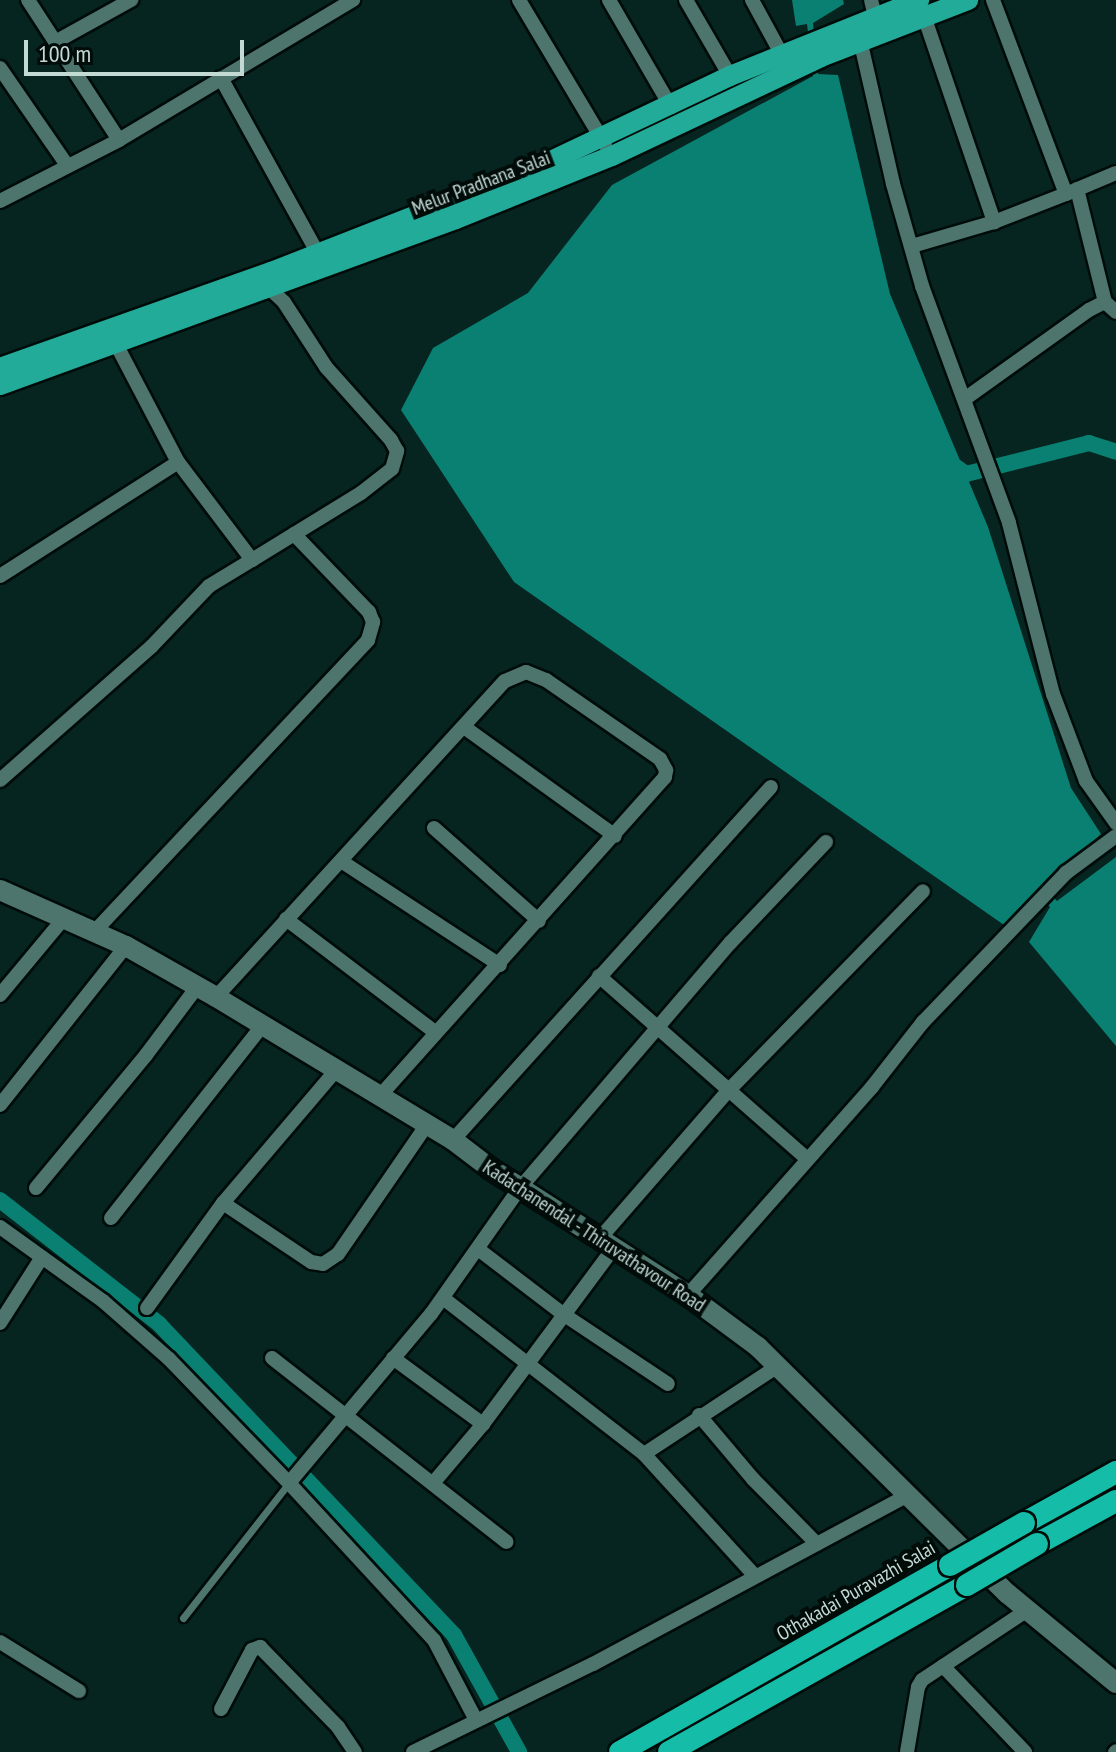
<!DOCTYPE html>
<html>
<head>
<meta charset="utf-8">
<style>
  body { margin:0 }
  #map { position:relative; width:1116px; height:1752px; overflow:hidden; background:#062520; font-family:"PT Sans Narrow",sans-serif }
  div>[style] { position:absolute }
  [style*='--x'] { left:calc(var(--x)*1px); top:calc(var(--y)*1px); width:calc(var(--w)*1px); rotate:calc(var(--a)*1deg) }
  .water>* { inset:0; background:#098071 }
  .canal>* { height:16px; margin:-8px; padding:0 8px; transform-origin:8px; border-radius:8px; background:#098071 }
  .roads { filter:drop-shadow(2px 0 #000c09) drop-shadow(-2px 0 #000c09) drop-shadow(0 2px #000c09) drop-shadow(0 -2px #000c09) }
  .service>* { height:7px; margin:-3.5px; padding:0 3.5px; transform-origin:3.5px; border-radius:3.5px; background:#4d756d }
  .minor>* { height:14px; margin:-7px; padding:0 7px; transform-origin:7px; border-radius:7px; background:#4d756d }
  .secondary>* { height:20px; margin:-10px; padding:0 10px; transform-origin:10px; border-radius:10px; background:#4d756d }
  .primary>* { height:20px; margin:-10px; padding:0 10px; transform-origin:10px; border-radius:10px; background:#23ab9a }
  .trunk>* { height:22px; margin:-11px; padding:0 11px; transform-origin:11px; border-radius:11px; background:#15bda9 }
  .bridges { filter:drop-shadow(2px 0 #000c09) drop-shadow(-2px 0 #000c09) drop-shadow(0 2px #000c09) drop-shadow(0 -2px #000c09) }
  .trunk-bridge>* { height:22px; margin:-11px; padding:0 11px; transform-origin:11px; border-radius:11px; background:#15bda9 }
  span { translate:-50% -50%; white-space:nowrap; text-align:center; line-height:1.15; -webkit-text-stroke:8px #010c09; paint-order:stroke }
  .street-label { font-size:20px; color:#c3d9d4 }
  .scale { position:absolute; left:24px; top:40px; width:220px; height:36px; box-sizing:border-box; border:4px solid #c3d9d4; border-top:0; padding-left:10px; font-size:24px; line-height:28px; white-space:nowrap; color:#c3d9d4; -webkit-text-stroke:6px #010c09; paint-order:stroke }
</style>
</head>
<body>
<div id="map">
  <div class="water">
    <div style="clip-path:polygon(792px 0,843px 0,844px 4px,813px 23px,818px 74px,838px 75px,890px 294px,988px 527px,1071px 788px,1101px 834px,1045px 888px,1057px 901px,1116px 857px,1116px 1046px,1029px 942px,1050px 907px,1038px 894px,1004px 925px,514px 582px,401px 410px,433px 348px,528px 293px,612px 185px,813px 76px,807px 24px,796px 26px)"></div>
  </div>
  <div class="canal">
    <div style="--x:949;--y:462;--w:21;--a:35"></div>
    <div style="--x:966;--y:474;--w:127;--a:-14.1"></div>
    <div style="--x:1089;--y:443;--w:28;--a:18"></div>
    <div style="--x:0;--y:1200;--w:202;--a:37.9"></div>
    <div style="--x:159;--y:1324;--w:429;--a:46.5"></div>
    <div style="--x:454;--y:1635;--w:134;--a:60.9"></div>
  </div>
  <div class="roads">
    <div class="service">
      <div style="--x:183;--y:1618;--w:172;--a:-51.9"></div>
    </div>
    <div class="minor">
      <div style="--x:519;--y:0;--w:168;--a:59.2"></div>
      <div style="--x:609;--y:0;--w:124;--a:59.9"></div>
      <div style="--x:686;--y:0;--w:88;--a:59.9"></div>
      <div style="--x:752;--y:0;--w:63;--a:61.4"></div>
      <div style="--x:871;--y:0;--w:16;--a:76"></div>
      <div style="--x:993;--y:0;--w:207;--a:69.4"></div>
      <div style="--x:1066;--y:194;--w:54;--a:-22.8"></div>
      <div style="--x:924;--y:16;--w:218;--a:71.2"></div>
      <div style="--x:57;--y:41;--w:85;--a:-29"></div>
      <div style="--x:861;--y:44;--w:144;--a:77.1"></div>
      <div style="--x:893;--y:184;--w:106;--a:74.1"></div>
      <div style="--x:922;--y:286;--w:252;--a:69.8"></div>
      <div style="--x:1009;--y:523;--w:177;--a:75.6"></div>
      <div style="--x:1053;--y:694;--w:93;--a:69.2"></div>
      <div style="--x:1086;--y:781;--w:52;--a:54.5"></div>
      <div style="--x:0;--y:68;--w:118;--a:55.4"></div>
      <div style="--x:221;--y:78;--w:201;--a:61.1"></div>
      <div style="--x:119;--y:140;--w:273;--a:-30.9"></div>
      <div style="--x:1077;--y:189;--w:116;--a:76.1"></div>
      <div style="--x:0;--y:201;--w:134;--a:-27.1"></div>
      <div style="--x:119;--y:140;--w:167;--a:-123"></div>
      <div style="--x:912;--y:246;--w:85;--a:-16.3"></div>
      <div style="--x:994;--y:222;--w:77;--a:-21.3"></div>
      <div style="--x:116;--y:344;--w:133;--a:62.3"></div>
      <div style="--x:966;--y:398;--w:151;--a:-35.6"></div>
      <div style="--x:1089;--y:310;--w:18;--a:-27"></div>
      <div style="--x:1105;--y:302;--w:15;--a:42"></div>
      <div style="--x:0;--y:576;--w:211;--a:-32.6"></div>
      <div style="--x:178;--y:462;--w:123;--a:52.9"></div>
      <div style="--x:252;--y:560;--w:128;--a:-31.6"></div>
      <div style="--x:361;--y:493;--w:39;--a:-38"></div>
      <div style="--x:392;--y:469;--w:19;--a:-74"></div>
      <div style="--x:397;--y:451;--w:13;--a:-119"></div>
      <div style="--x:391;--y:440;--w:98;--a:-131.7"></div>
      <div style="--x:326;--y:367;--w:77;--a:-122.9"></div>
      <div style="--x:284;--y:302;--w:21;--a:-137"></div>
      <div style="--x:464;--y:727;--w:186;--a:35.8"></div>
      <div style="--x:0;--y:780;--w:201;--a:-41.4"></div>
      <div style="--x:151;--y:647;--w:84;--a:-46.4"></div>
      <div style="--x:209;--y:586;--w:50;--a:-31.2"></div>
      <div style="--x:434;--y:828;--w:140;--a:41.5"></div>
      <div style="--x:341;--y:861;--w:190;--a:33.2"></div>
      <div style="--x:286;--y:919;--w:188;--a:37.2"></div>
      <div style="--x:95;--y:931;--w:399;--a:-46.8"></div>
      <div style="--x:368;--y:640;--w:19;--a:-74"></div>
      <div style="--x:373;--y:622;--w:11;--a:-112"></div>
      <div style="--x:369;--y:612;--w:108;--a:-133.9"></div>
      <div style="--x:599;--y:976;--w:277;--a:41.3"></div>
      <div style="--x:0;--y:995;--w:102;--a:-50.2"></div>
      <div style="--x:216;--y:997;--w:428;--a:-47.6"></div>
      <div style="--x:505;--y:681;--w:23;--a:-23"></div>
      <div style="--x:526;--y:672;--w:22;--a:22"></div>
      <div style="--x:546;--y:680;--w:139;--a:34.7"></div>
      <div style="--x:660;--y:759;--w:13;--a:61"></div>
      <div style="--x:666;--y:770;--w:7;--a:98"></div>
      <div style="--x:665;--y:777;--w:428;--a:131.8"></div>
      <div style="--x:0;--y:1105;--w:203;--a:-51.6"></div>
      <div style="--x:453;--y:1140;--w:475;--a:-48"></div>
      <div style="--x:36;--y:1188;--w:173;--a:-50.4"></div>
      <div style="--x:146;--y:1055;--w:85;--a:-53.1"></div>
      <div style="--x:223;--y:1203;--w:106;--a:33.8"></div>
      <div style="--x:311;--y:1262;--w:12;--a:9"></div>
      <div style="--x:323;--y:1264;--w:18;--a:-34"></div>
      <div style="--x:338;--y:1254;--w:155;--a:-55.5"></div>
      <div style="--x:111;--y:1218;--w:246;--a:-51.8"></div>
      <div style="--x:0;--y:1227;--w:127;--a:35.7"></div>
      <div style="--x:103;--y:1301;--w:88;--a:41.3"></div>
      <div style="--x:169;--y:1359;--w:173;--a:45.9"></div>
      <div style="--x:289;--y:1483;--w:214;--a:47.3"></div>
      <div style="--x:434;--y:1640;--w:90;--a:62.3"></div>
      <div style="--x:601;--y:1237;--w:194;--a:-49"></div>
      <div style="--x:728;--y:1091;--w:279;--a:-45.7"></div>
      <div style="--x:478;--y:1249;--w:107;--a:37.4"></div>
      <div style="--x:563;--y:1314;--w:126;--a:33.7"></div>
      <div style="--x:688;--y:1295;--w:278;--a:-48.5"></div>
      <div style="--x:872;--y:1087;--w:83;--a:-51.9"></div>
      <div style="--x:923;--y:1022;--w:207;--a:-46.2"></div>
      <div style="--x:1066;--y:873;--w:62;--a:-36.5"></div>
      <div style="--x:443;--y:1298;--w:254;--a:37.8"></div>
      <div style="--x:644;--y:1454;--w:165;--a:47.7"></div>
      <div style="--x:147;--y:1308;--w:130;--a:-54.1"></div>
      <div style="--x:223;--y:1203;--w:175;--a:-49.6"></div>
      <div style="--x:0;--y:1323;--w:78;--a:-57.5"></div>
      <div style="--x:272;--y:1358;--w:298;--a:38.1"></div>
      <div style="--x:393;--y:1358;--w:112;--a:36.3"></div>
      <div style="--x:699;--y:1415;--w:84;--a:49.8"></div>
      <div style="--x:753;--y:1479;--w:91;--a:45.4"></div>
      <div style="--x:644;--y:1454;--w:160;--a:-33.3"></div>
      <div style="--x:434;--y:1482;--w:76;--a:-49.8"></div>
      <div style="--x:483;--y:1424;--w:222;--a:-53.4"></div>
      <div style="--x:289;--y:1483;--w:221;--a:-50"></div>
      <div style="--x:431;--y:1314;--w:154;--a:-54.8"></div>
      <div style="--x:520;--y:1188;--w:324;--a:-49.4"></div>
      <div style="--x:731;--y:942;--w:138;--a:-46.5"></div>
      <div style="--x:0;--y:1642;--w:93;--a:31.8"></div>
      <div style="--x:943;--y:1666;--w:119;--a:46.4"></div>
      <div style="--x:221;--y:1709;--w:67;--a:-62.3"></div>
      <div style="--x:252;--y:1650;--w:9;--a:-21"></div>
      <div style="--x:260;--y:1647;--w:112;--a:45.7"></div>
      <div style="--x:338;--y:1727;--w:30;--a:56"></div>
      <div style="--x:413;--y:1752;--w:200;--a:-26.1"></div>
      <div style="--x:593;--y:1664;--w:360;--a:-28.2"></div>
      <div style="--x:907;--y:1752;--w:66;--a:-80.4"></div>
      <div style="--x:918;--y:1687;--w:8;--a:-60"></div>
      <div style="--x:922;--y:1680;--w:125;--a:-33.6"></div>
      <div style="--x:1115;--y:1752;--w:1;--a:-45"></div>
    </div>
    <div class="secondary">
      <div style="--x:0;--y:890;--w:138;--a:24"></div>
      <div style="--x:126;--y:946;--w:103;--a:29.5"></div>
      <div style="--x:216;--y:997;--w:277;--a:31.1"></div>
      <div style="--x:453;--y:1140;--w:48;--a:37.3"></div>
      <div style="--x:491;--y:1169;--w:234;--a:32.6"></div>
      <div style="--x:688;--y:1295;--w:87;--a:36.6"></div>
      <div style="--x:758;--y:1347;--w:351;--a:44.7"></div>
      <div style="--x:1008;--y:1594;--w:140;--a:39.5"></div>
    </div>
    <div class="primary">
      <div style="--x:0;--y:368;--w:288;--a:-19.5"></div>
      <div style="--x:271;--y:272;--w:282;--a:-21.4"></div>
      <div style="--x:534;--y:169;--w:217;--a:-25.4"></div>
      <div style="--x:730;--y:76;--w:204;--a:-21.9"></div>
      <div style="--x:0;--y:385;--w:485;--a:-20"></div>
      <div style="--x:456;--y:219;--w:168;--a:-22"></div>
      <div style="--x:612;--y:156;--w:231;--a:-25.3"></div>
      <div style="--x:821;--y:57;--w:158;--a:-21.2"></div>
    </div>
    <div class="trunk">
      <div style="--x:1024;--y:1523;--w:105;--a:-29"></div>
      <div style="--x:1037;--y:1544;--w:90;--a:-28.6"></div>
      <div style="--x:620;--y:1752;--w:379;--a:-29.5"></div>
      <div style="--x:669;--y:1752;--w:342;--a:-29.3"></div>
    </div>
  </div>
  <div class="bridges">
    <div class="trunk-bridge">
      <div style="--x:950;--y:1565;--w:85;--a:-29.6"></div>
      <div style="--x:967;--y:1585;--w:81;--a:-30.4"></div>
    </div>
  </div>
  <div class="street-label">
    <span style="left:481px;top:183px;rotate:-21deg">Melur Pradhana Salai</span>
    <span style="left:594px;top:1236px;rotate:33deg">Kadachanendal - Thiruvathavour Road</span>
    <span style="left:856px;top:1591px;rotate:-30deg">Othakadai Puravazhi Salai</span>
  </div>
  <div class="scale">100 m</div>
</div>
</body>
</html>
